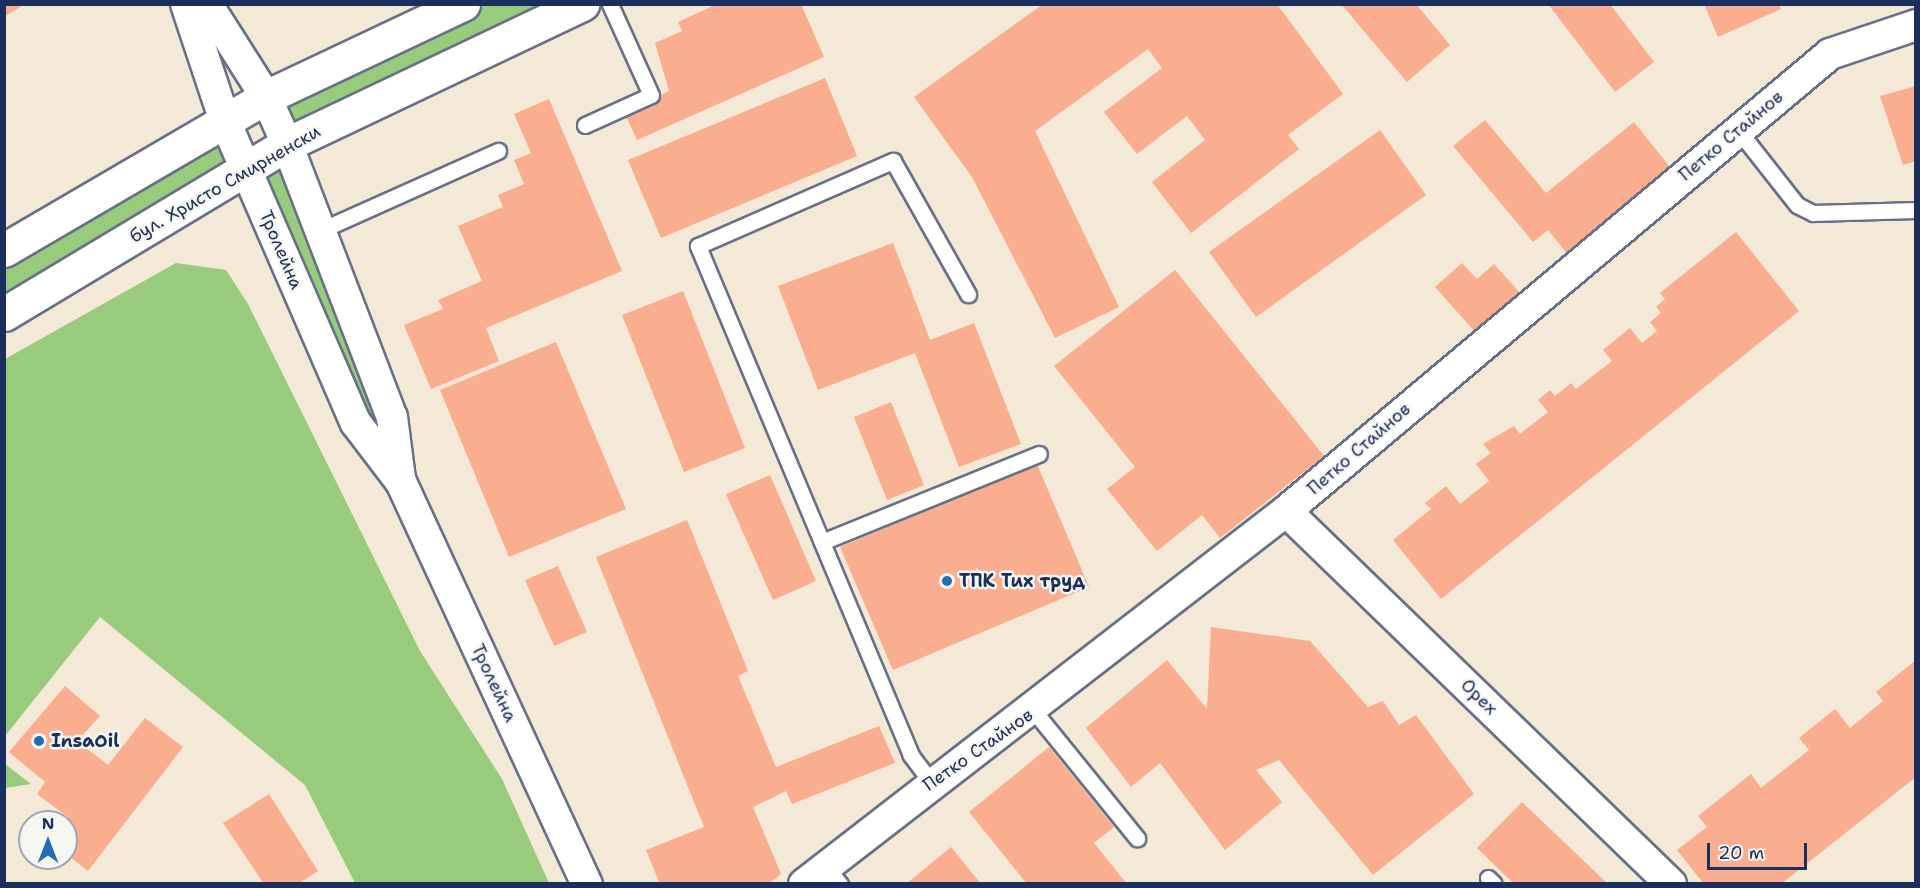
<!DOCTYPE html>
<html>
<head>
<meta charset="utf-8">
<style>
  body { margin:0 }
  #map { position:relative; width:1920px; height:888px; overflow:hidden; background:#f4e8d6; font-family:"Shantell Sans",sans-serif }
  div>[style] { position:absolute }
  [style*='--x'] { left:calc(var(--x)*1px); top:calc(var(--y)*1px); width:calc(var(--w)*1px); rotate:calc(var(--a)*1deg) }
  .green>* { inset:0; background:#98cb7c }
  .building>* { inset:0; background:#faad8f }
  .roads { filter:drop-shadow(2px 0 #677088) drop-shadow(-2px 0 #677088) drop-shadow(0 2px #677088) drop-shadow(0 -2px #677088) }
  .lane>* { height:15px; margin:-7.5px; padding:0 7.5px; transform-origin:7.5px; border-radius:7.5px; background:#fff }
  .street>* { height:30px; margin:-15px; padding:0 15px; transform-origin:15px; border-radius:15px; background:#fff }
  .primary>* { height:33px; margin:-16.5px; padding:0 16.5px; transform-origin:16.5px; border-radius:16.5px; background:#fff }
  .dots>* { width:16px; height:16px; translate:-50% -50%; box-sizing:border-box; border:3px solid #f6f6f2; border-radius:50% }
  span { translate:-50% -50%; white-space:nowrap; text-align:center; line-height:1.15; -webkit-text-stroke:5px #f6f6f2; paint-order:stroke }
  .street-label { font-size:18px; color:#1b2f5e }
  .poi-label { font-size:18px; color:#1b2f5e; font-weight:700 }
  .left { translate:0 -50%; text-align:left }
  .frame { position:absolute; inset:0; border:6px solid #1b2f5e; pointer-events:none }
  .north { position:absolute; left:18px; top:810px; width:60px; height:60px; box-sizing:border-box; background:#f6f6f2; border:2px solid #9ea6b7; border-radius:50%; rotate:0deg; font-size:16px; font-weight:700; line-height:24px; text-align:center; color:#1b2f5e }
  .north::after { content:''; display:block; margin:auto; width:21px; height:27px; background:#1f6fb2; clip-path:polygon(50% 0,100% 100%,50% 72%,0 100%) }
  .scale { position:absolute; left:1707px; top:843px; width:100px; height:27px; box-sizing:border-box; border:3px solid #1b2f5e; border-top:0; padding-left:8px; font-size:18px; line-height:21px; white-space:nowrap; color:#1b2f5e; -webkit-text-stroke:4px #f6f6f2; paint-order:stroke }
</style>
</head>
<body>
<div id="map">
  <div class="green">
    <div style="clip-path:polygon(463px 5px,582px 5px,287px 144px,392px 417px,393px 472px,247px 170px,5px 314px,4px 250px,225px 121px,247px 169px,287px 144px,266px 97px)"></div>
    <div style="clip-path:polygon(176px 263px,226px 270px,248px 304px,420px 651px,502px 779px,549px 883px,355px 883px,305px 785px,100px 617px,5px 736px,5px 359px)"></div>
    <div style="clip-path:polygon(5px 764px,31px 784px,5px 788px)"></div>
  </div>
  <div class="building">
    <div style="clip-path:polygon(4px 4px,25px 4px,4px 17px)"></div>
    <div style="clip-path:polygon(717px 4px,801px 4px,824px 57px,637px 140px,624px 112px,669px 91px,655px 43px,682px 31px,678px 22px)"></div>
    <div style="clip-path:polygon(1043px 4px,1277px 4px,1343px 94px,1288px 135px,1299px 149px,1191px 233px,1152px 182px,1205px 140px,1187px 116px,1137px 154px,1104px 112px,1162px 68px,1148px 49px,1035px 131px,1119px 307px,1055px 338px,972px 177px,914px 97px)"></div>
    <div style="clip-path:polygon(1341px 4px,1416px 4px,1450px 45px,1407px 82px)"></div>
    <div style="clip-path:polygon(1548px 4px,1610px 4px,1654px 62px,1615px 92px)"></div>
    <div style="clip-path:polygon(1704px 4px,1779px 4px,1781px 9px,1718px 37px)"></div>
    <div style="clip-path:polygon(825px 78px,857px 156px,661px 238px,628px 160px)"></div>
    <div style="clip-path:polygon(1916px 86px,1916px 161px,1903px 165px,1880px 96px)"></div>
    <div style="clip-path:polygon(549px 99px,622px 271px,486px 328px,499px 361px,431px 389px,404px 325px,443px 309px,438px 300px,482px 281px,458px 226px,503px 207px,498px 195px,524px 184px,514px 160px,531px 153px,514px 114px)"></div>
    <div style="clip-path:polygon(1485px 120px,1546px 193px,1634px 122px,1673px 171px,1569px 256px,1548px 230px,1533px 242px,1453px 146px)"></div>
    <div style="clip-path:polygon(1380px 130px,1426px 195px,1256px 317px,1209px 252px)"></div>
    <div style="clip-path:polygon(1736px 232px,1799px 311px,1441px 599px,1393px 540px,1431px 509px,1425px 503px,1446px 486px,1460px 504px,1489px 481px,1476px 464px,1491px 453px,1483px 444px,1514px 426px,1520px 434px,1548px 412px,1538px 400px,1550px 390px,1555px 396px,1571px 383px,1576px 389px,1612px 361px,1603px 350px,1630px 328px,1642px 343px,1657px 331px,1650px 322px,1661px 313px,1656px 307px,1665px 299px,1660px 293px)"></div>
    <div style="clip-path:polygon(893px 243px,930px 340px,974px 323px,1021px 444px,959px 467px,915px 353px,818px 390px,778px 286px)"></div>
    <div style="clip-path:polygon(1462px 263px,1477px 279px,1494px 264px,1521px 294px,1476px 333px,1435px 287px)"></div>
    <div style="clip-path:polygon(1175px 270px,1324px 456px,1220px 538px,1202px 515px,1157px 551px,1107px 489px,1135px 467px,1054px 366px)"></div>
    <div style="clip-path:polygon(683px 291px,745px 448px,684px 472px,622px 315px)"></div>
    <div style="clip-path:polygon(556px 342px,626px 509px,509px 557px,440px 390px)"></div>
    <div style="clip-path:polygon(891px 402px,924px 485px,887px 500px,854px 417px)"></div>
    <div style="clip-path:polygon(1037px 464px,1089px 587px,893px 670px,840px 547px)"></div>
    <div style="clip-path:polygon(770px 475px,816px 581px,773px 600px,726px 494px)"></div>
    <div style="clip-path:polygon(687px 520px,748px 671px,738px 676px,776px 767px,879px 726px,895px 763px,792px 804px,786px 791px,753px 807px,781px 874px,768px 884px,660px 884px,646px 850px,704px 827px,596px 557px)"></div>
    <div style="clip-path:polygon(558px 566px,587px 632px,554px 646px,525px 580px)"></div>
    <div style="clip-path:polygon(1211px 627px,1310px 641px,1368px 707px,1383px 701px,1399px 725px,1416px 715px,1474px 794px,1373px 875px,1279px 760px,1256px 770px,1282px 802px,1225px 850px,1160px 763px,1131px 787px,1086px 728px,1167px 660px,1207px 709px)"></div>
    <div style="clip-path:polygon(1916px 660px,1916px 777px,1781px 884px,1704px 884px,1677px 850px,1707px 827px,1698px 816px,1751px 774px,1761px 788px,1809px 750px,1799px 738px,1835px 709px,1850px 728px,1883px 701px,1876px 692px)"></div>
    <div style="clip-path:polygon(65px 686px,100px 716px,77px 741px,108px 765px,145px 718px,183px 747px,88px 871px,66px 854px,68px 817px,37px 794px,45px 782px,9px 752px)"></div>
    <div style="clip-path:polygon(1049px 747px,1114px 827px,1094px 843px,1127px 884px,1027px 884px,969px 812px)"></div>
    <div style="clip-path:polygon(269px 794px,318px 871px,298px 884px,264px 884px,223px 823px)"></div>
    <div style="clip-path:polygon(1522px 802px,1608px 884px,1514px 884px,1477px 848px)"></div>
    <div style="clip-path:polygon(951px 847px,981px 884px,906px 884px)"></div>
  </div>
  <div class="roads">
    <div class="lane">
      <div style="--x:585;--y:125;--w:72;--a:-24.4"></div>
      <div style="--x:651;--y:95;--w:100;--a:-114.3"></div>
      <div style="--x:1738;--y:130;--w:95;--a:51.8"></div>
      <div style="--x:1797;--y:205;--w:18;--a:27"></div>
      <div style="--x:1813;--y:213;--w:103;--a:-1.7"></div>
      <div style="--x:321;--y:230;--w:194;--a:-24.1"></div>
      <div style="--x:822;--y:542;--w:234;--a:-22.1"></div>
      <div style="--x:1034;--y:711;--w:164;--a:51"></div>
      <div style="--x:931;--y:782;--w:34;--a:-127"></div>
      <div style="--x:911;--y:755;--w:552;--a:-112.71"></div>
      <div style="--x:698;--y:246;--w:213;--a:-23.6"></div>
      <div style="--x:893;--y:161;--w:153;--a:60.6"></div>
      <div style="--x:827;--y:868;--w:21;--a:51"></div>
      <div style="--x:1488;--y:878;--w:8;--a:45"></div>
    </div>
    <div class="street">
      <div style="--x:186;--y:4;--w:123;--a:71.6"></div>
      <div style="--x:225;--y:121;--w:329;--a:66.6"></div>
      <div style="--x:356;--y:423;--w:74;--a:52.7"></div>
      <div style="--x:401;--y:482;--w:443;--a:65.2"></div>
      <div style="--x:207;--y:4;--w:110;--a:57.6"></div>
      <div style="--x:266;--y:97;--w:51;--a:65.9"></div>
      <div style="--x:287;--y:144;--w:292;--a:69"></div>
      <div style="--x:392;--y:417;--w:63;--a:82.6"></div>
      <div style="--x:1286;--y:511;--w:536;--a:44.09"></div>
      <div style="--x:804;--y:884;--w:609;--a:-37.73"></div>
      <div style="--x:1286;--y:511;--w:710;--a:-40.03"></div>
      <div style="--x:1830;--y:54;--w:91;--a:-18.6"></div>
    </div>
    <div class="primary">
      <div style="--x:4;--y:250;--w:303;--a:-30.3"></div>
      <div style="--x:266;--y:97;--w:218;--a:-25.3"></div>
      <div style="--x:4;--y:314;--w:330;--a:-31"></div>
      <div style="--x:287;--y:144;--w:327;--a:-25.4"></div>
    </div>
  </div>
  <div class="dots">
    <div style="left:947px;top:581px;background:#1f6fb2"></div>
    <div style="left:39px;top:741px;background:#1f6fb2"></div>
  </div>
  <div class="street-label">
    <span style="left:1731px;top:136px;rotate:-40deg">Петко Стайнов</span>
    <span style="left:225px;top:184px;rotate:-30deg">бул. Христо Смирненски</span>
    <span style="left:281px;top:250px;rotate:67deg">Тролейна</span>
    <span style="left:1359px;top:449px;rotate:-41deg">Петко Стайнов</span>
    <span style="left:494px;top:683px;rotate:65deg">Тролейна</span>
    <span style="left:1479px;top:697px;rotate:44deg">Орех</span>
    <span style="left:978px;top:750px;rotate:-35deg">Петко Стайнов</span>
  </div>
  <div class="poi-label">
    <span class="left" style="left:959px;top:581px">ТПК Тих труд</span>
    <span class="left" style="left:51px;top:741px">InsaOil</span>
  </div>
  <div class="frame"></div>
  <div class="north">N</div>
  <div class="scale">20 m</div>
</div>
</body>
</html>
